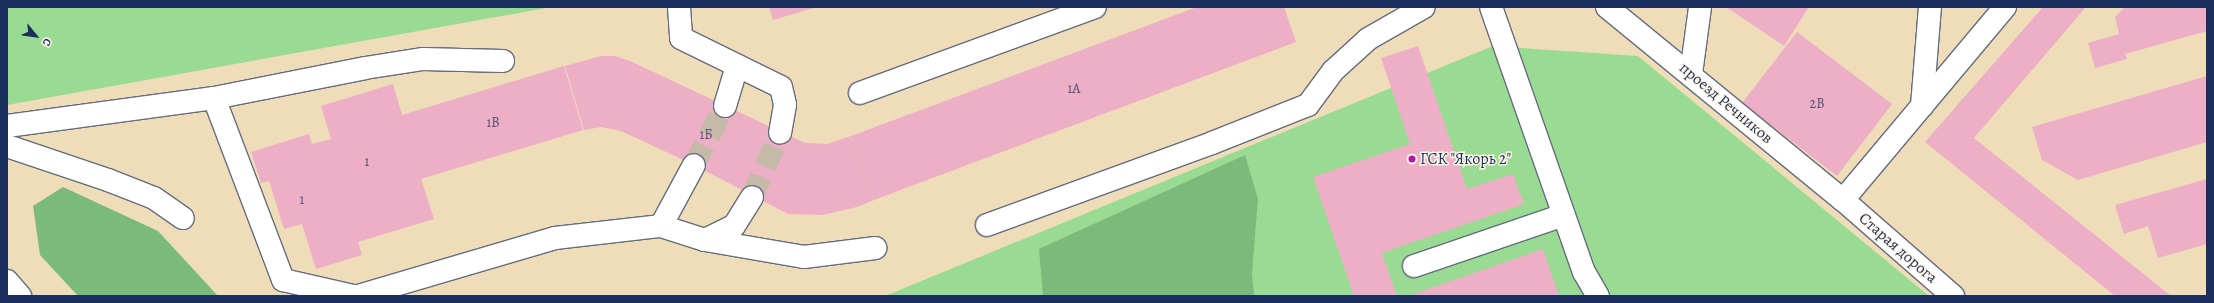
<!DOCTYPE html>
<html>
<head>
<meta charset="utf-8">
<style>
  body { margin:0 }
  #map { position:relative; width:2214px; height:303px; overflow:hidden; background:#efdcb9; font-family:Alegreya,serif }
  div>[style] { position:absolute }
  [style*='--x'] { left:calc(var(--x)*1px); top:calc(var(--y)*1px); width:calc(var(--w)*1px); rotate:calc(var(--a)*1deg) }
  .green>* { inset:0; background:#99db92 }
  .forest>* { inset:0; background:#7abb7c }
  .building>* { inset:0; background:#edafc6 }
  .minor-tunnel>* { height:22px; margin-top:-11px; transform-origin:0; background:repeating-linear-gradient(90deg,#c5b9a7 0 22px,transparent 0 33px) }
  .roads { filter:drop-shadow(1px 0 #656c7e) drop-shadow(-1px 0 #656c7e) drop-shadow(0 1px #656c7e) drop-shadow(0 -1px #656c7e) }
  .minor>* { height:22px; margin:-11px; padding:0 11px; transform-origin:11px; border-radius:11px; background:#fff }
  .dots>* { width:11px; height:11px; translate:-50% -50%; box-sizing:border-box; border:2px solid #fcf5e5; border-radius:50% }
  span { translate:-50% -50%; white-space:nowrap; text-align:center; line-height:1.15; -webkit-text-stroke:3px #fcf5e5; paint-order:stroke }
  .number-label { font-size:14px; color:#504f78 }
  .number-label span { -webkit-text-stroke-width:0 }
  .street-label { font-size:16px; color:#1b2f5e }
  .poi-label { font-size:16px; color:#1b2f5e }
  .left { translate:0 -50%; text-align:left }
  .frame { position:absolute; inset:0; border:8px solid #1b2f5e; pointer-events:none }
  .north { position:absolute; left:16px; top:16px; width:40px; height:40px; -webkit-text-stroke:3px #fcf5e5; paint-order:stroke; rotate:119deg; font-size:11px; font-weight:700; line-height:16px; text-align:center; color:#1b2f5e }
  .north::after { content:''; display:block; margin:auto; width:14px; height:18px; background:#1b2f5e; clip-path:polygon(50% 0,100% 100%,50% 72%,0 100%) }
</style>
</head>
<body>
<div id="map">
  <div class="green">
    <div style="clip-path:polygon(7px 7px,552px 7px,7px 105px)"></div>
    <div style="clip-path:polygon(1493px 46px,1638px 56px,1929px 296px,885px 296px)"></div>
  </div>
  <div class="forest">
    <div style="clip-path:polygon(1245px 155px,1258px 199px,1252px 273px,1254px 296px,1043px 296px,1039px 249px)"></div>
    <div style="clip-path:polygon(63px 187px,158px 231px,218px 296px,78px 296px,40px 255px,33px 206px)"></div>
  </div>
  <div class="building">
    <div style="clip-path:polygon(769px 7px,817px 7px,773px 20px)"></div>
    <div style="clip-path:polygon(1197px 7px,1284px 7px,1296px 42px,874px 200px,851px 136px)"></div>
    <div style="clip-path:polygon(1726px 7px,1809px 7px,1784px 46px)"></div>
    <div style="clip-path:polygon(2043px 7px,2086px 7px,1974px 138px,2171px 296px,2115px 296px,1925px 142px)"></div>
    <div style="clip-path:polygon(2125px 7px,2207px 7px,2207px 31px,2125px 54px,2127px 59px,2095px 68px,2088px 43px,2119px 34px,2115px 17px)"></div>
    <div style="clip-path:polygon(1797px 32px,1892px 104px,1837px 176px,1742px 103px)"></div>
    <div style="clip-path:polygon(1418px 46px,1467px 189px,1513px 174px,1524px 204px,1382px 253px,1397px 296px,1354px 296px,1313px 177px,1410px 144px,1381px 58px)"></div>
    <div style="clip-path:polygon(601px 56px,615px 56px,630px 61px,805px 143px,827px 144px,851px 136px,874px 200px,857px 207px,822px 215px,788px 214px,694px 165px,621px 131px,601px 127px,584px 130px,565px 66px)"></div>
    <div style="clip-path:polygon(564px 66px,583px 130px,421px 179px,434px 219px,358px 242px,362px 255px,316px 269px,302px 224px,284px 229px,269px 181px,261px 183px,251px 152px,309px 134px,312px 144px,331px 139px,321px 106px,393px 84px,402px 115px)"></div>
    <div style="clip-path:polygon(2207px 76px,2207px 142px,2078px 180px,2042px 160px,2032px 127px)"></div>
    <div style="clip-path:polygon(2207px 179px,2207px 244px,2158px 258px,2148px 226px,2124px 234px,2115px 205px)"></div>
    <div style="clip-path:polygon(1543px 249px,1559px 296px,1408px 296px)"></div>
  </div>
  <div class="minor-tunnel">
    <div style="--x:694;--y:165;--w:67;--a:-62.3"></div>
    <div style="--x:752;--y:197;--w:70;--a:-66.4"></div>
  </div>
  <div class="roads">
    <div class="minor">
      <div style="--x:679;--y:7;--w:31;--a:86"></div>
      <div style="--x:681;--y:38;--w:111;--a:26.1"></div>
      <div style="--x:781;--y:87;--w:18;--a:77"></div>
      <div style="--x:785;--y:105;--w:28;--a:100"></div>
      <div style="--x:1491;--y:7;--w:281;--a:70.7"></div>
      <div style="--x:1584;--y:272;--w:28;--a:60"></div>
      <div style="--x:1607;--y:7;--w:305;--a:39.3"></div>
      <div style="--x:1843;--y:200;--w:146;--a:41.1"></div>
      <div style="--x:1691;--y:74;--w:68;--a:-82.3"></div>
      <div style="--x:860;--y:93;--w:250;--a:-20.1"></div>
      <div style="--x:214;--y:98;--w:154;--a:-11.2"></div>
      <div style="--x:365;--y:68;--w:59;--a:-8.8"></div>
      <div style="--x:423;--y:59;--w:80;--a:1.4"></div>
      <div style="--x:725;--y:106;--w:42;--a:-73.3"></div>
      <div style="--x:1922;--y:106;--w:99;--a:-85.4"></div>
      <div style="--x:7;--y:126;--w:209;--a:-7.7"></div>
      <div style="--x:214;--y:98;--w:195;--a:69.2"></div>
      <div style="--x:283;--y:280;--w:72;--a:12.9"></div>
      <div style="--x:7;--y:146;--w:107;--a:18.6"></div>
      <div style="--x:108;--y:180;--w:49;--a:21.4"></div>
      <div style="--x:154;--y:198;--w:35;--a:35"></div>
      <div style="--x:1843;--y:200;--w:252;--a:-50"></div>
      <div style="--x:987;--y:225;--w:239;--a:-20"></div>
      <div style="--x:1212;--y:143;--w:103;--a:-21.6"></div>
      <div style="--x:1308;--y:105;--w:42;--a:-53.7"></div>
      <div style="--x:1333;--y:71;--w:47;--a:-42.4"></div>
      <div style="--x:1368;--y:39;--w:64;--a:-29.7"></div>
      <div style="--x:661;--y:226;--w:69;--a:-61.6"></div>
      <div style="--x:705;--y:240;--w:100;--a:9.7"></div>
      <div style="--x:804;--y:257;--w:72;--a:-7.2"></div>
      <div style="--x:1414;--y:266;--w:158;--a:-18.8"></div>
      <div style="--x:7;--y:281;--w:20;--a:49"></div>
      <div style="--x:358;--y:296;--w:205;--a:-16.4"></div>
      <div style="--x:555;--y:238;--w:107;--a:-6.5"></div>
      <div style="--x:661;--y:226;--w:46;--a:17.7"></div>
      <div style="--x:705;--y:240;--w:32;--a:-26"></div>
      <div style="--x:734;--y:226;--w:34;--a:-58"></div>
    </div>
  </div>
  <div class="dots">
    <div style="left:1412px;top:159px;background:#b5179e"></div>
  </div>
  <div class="number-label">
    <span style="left:1074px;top:89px">1А</span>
    <span style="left:1817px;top:104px">2В</span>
    <span style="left:493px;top:123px">1В</span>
    <span style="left:706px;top:135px">1Б</span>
    <span style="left:367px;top:162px">1</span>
    <span style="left:302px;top:200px">1</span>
  </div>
  <div class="street-label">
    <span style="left:1726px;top:103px;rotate:40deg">проезд Речников</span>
    <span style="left:1898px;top:248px;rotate:41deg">Старая дорога</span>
  </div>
  <div class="poi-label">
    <span class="left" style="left:1420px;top:159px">ГСК "Якорь 2"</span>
  </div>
  <div class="frame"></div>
  <div class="north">С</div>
</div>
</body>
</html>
